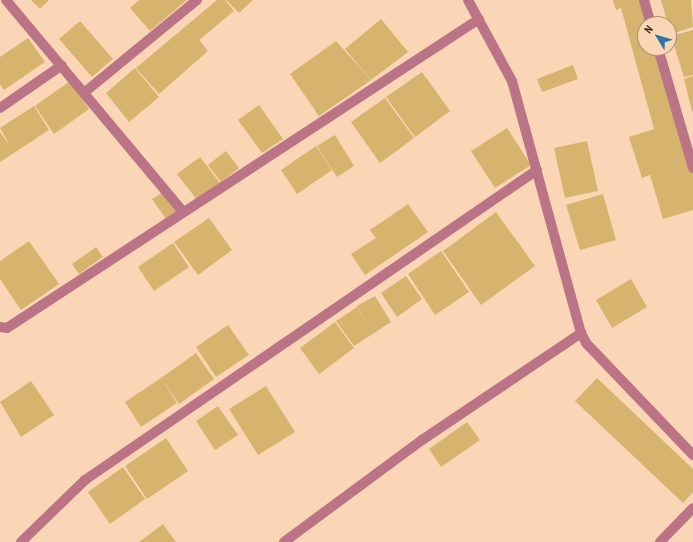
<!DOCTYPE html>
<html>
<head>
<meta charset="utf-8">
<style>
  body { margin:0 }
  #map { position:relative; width:693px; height:542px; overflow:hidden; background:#fad6b6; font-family:"Archivo Narrow",sans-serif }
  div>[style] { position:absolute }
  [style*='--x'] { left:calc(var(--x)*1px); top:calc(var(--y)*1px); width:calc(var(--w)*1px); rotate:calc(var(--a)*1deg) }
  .building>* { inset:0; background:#d6b46d }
  .minor>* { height:10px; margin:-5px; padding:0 5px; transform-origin:5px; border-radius:5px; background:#bb7485 }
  span { translate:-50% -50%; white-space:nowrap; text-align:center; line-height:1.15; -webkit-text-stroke:3.5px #fad6b6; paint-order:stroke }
  .north { position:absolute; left:637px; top:16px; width:40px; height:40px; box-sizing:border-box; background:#fad6b6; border:1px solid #ae8f73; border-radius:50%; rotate:308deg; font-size:11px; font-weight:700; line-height:16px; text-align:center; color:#3b240e }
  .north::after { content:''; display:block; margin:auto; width:14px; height:18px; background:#2c73a8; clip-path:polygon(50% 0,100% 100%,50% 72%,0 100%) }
</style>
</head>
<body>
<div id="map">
  <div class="building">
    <div style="clip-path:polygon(31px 0,49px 0,40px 9px)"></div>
    <div style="clip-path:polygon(139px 0,187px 0,150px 31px,130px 8px)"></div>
    <div style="clip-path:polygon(217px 0,225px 0,234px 11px,199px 40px,208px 51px,159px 94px,136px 68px)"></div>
    <div style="clip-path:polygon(226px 0,253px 0,239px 13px)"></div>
    <div style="clip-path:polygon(613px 0,643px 0,650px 24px,645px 24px,645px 48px,657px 48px,693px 169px,693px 210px,663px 219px,650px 175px,642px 178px,629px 137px,654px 129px,621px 8px,616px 10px)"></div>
    <div style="clip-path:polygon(661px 0,691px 0,693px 27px,671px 34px)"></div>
    <div style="clip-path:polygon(381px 19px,408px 52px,371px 80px,345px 49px)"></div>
    <div style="clip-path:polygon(80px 21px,113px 59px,92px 77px,59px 39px)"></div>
    <div style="clip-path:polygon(693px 30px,693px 75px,684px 77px,671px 36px)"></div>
    <div style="clip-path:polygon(28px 38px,45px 62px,4px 90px,0 84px,0 57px)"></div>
    <div style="clip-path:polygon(336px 41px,371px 80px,319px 116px,290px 74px)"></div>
    <div style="clip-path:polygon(573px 65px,578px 79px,542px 92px,537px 79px)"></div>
    <div style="clip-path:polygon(135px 68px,159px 97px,129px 122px,106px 93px)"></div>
    <div style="clip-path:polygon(422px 72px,450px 111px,415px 137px,386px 97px)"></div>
    <div style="clip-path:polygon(693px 76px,693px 111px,692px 111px,684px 79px)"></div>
    <div style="clip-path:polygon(70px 81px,89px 109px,54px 134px,35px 106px)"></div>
    <div style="clip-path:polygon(385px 98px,414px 138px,380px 163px,351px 122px)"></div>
    <div style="clip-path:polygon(259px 105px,283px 139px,262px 153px,238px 120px)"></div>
    <div style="clip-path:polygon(34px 106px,49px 130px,0 162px,0 132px,10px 146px,0 128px)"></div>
    <div style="clip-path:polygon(507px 128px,531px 165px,495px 188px,471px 151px)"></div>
    <div style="clip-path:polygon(335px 135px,354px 166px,337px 177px,317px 146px)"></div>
    <div style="clip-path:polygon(587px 141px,598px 191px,565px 198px,554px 148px)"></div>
    <div style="clip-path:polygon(316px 146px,332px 170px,297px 194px,281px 170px)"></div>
    <div style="clip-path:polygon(226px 151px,239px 168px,221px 182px,208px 165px)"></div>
    <div style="clip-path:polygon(200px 157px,220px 183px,197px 200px,177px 174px)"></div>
    <div style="clip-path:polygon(165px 191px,178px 210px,166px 219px,152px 199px)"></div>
    <div style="clip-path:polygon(603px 194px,616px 240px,580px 250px,566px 205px)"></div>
    <div style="clip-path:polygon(408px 204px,428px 232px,390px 258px,385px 252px,390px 258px,365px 275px,351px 254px,376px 238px,370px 230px)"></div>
    <div style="clip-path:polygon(496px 212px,535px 266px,481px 305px,443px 251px)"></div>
    <div style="clip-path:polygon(209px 218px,232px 250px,198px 275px,174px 242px)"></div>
    <div style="clip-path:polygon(29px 241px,59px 284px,21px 310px,0 279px,0 261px)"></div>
    <div style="clip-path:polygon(173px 243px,189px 267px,154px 291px,138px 267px)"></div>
    <div style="clip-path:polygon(96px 247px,103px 257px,79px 274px,72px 264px)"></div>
    <div style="clip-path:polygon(441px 251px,469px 292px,435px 315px,408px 274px)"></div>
    <div style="clip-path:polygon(406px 276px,422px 299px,397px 317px,381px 293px)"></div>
    <div style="clip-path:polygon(631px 279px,647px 307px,612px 328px,596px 300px)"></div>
    <div style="clip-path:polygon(375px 296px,391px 322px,354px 346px,336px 321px,357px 307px,368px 324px,357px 306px)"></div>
    <div style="clip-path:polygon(335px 322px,354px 348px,319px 374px,300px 348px)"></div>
    <div style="clip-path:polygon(228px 325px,249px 355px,216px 377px,196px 347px)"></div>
    <div style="clip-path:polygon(196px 353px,214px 379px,179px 404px,161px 378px)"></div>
    <div style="clip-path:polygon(161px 378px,177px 403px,141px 427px,125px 402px)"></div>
    <div style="clip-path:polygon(597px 378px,693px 469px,693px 492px,683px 503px,575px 401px)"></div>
    <div style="clip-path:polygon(31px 381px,54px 415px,21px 437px,0 402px)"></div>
    <div style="clip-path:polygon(266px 386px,295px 432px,258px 455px,229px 409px)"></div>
    <div style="clip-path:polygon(218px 406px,238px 435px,215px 450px,196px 421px)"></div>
    <div style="clip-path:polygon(467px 422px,480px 440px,441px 467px,429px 449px)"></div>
    <div style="clip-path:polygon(166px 438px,188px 471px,147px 499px,125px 466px)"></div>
    <div style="clip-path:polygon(123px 467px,145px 499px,110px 524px,88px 492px)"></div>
    <div style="clip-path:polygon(163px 524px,176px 542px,139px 542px)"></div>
  </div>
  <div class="minor">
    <div style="--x:6;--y:0;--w:276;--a:50.1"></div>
    <div style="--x:468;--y:0;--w:92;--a:61.5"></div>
    <div style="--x:512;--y:81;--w:261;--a:74.7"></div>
    <div style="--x:581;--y:333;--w:11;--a:63"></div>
    <div style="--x:586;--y:343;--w:155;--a:46.3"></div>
    <div style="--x:644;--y:0;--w:25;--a:74"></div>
    <div style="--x:658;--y:48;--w:125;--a:73.7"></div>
    <div style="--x:85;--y:92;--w:145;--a:-39.4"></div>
    <div style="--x:0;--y:108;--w:75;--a:-34.7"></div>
    <div style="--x:0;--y:327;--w:7;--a:8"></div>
    <div style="--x:7;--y:328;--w:564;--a:-33.21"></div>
    <div style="--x:21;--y:542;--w:89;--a:-44.1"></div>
    <div style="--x:85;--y:480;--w:548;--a:-34.44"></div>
    <div style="--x:284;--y:542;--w:172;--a:-36.5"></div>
    <div style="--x:422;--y:440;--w:192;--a:-33.9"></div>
    <div style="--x:660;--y:542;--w:47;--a:-45.9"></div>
  </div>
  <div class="north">N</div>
</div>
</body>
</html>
